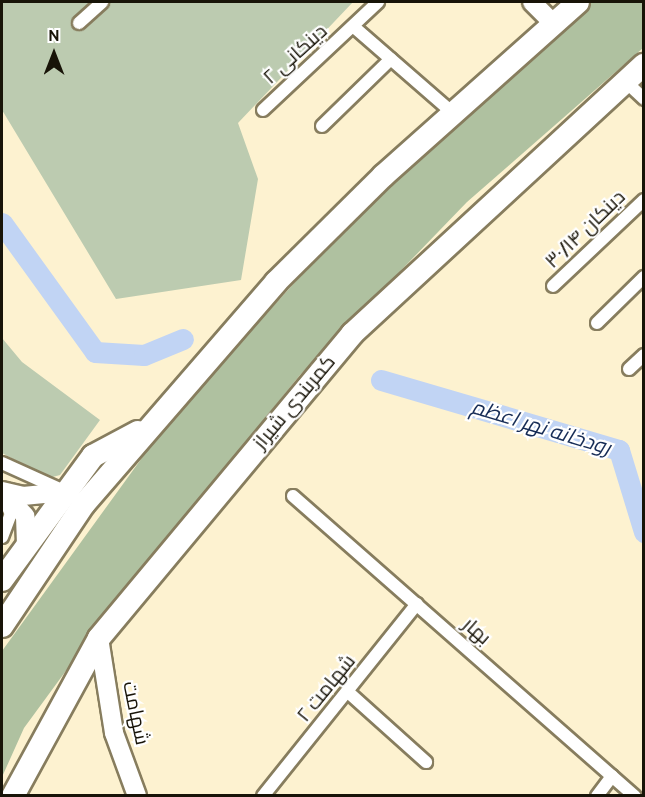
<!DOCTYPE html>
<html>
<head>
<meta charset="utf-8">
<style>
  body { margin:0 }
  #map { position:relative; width:645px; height:797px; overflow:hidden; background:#fdf2d0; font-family:Cabin,Cairo,sans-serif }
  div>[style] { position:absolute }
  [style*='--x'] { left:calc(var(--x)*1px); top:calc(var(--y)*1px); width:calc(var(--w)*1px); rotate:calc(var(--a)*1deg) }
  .green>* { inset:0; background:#bccbb0 }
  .forest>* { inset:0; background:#afc1a0 }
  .river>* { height:21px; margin:-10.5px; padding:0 10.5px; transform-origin:10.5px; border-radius:10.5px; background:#c1d4f4 }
  .roads { filter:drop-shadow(2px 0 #877d5e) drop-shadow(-2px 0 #877d5e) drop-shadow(0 2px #877d5e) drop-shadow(0 -2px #877d5e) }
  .street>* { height:12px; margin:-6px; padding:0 6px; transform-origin:6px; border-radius:6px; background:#fff }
  .secondary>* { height:18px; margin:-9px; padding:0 9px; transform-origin:9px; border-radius:9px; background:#fff }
  .highway>* { height:22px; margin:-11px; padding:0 11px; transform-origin:11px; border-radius:11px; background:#fff }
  span { translate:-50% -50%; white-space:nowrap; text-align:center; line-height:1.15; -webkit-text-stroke:4.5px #fff; paint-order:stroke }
  .street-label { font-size:20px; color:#181408 }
  .water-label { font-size:21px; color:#162c56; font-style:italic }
  .frame { position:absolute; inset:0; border:3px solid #181408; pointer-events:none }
  .north { position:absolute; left:24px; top:24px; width:60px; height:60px; -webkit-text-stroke:4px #fff; paint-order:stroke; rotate:0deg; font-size:16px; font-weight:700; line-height:24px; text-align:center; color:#181408 }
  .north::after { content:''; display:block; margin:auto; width:21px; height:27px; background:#181408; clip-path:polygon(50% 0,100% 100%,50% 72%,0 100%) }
</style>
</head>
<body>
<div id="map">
  <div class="green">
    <div style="clip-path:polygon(2px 2px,353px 2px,238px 123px,258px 179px,241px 280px,116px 299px,2px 110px)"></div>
    <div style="clip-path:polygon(2px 338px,22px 362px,100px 420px,60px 475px,49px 478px,2px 453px)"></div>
  </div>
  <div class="forest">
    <div style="clip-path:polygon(592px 2px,643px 2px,643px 48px,467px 202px,300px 375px,123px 593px,24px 728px,2px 777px,2px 651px,168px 422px,367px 203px)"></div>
  </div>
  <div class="river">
    <div style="--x:2;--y:223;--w:159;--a:54.2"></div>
    <div style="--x:95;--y:352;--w:49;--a:3.5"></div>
    <div style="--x:144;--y:355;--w:42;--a:-22.3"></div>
    <div style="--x:381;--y:380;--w:248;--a:16.4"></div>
    <div style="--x:619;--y:450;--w:86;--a:73"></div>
  </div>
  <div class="roads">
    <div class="street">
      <div style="--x:79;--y:23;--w:31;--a:-42"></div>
      <div style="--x:354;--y:27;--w:131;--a:41"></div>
      <div style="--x:625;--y:81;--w:26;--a:43"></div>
      <div style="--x:263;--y:110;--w:158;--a:-43.2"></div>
      <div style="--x:322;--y:126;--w:96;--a:-44.2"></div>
      <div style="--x:553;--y:286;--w:125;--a:-43.4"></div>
      <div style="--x:597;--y:323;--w:66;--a:-44.4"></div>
      <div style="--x:629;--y:369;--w:21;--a:-43"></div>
      <div style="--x:2;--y:463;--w:68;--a:24.3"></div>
      <div style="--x:293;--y:496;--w:455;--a:41.3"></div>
      <div style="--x:2;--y:537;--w:25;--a:-69"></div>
      <div style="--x:11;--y:514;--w:17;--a:-115"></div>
      <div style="--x:348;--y:692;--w:105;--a:41.9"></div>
      <div style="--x:263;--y:796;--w:246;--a:-51.3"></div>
      <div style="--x:597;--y:796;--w:25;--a:-53"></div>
    </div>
    <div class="secondary">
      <div style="--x:532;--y:2;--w:30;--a:45"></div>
      <div style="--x:2;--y:491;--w:22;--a:13"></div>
      <div style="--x:23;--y:496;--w:42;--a:-5.4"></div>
      <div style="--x:3;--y:492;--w:33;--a:47"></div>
      <div style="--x:25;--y:516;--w:28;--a:88"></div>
      <div style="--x:99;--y:638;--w:96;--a:81"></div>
      <div style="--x:114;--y:733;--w:67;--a:69.9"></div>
    </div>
    <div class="highway">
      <div style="--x:2;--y:580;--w:154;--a:-53.7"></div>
      <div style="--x:93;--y:456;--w:51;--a:-28.1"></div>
      <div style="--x:2;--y:626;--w:147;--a:-56.1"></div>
      <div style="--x:84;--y:504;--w:294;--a:-49.1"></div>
      <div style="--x:276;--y:282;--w:151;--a:-44.7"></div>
      <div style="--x:383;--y:176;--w:261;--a:-41.7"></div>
      <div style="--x:13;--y:796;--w:180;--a:-61.4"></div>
      <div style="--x:99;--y:638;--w:396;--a:-50.2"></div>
      <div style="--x:352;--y:334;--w:397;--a:-42.7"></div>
    </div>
  </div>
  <div class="street-label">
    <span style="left:295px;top:54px;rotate:-42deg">۲ دینکانی</span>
    <span style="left:585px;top:229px;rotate:-44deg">۳۰/۱۴ دینکان</span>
    <span style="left:294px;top:402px;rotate:-50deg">کمربندی شیراز</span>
    <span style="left:477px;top:631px;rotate:41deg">بهار</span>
    <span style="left:326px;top:688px;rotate:-51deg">۲ شهامت</span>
    <span style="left:136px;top:713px;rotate:78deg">شهامت</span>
  </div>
  <div class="water-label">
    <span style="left:541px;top:427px;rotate:17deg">رودخانه نهر اعظم</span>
  </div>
  <div class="frame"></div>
  <div class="north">N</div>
</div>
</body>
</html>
